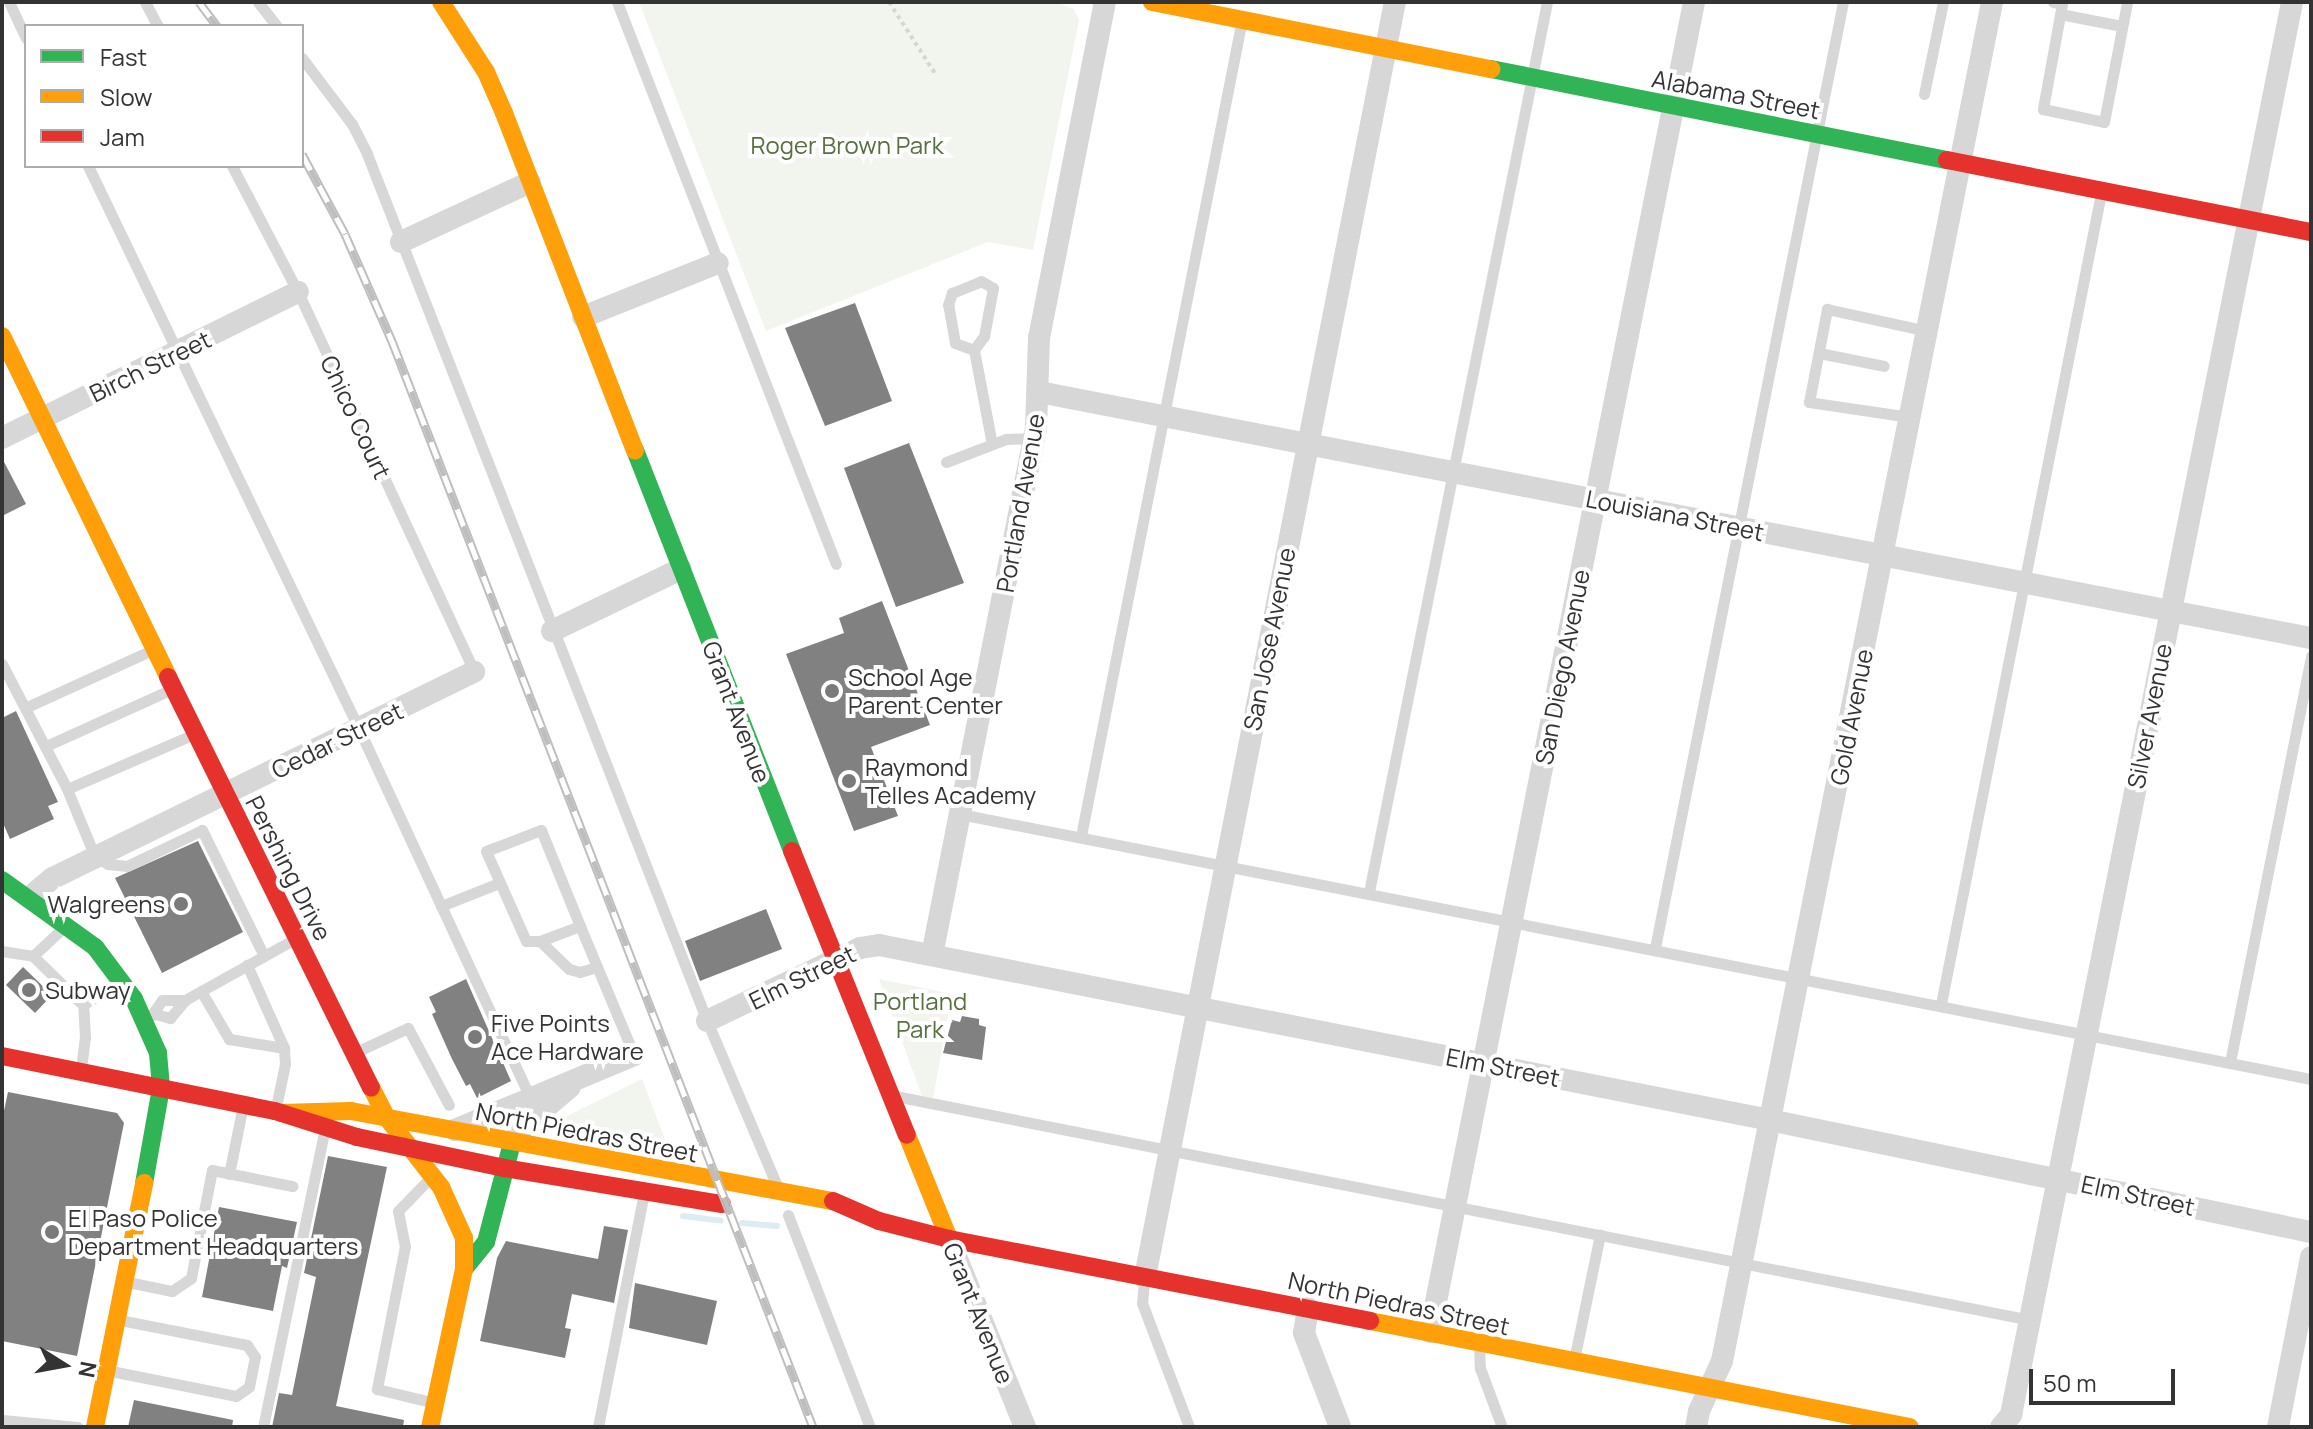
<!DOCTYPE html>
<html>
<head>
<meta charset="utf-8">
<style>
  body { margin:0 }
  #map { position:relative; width:2313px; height:1429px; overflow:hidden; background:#fff; font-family:Manrope,sans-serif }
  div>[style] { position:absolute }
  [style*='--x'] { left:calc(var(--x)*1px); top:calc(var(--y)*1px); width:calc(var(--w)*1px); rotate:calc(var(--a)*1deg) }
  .green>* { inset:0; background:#f1f5ed }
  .stream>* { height:6px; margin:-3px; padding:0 3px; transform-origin:3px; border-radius:3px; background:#ddebf3 }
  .building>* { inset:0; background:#818181 }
  .path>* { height:4px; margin-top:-2px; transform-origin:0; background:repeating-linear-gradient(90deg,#d6d6d6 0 4px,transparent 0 8px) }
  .lane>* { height:11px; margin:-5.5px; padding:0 5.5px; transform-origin:5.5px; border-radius:5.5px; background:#d7d7d7 }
  .street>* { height:22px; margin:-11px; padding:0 11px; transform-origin:11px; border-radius:11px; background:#d7d7d7 }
  .fast>* { height:18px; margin:-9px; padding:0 9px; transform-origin:9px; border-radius:9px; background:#30b455 }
  .slow>* { height:18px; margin:-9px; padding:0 9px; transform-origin:9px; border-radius:9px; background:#ff9f0a }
  .jam>* { height:18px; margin:-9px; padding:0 9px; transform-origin:9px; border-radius:9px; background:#e5322d }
  .rail>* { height:9px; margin-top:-4.5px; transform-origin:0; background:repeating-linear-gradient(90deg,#fff 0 18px,#bebebe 0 36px); box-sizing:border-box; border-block:2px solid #bebebe }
  .dots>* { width:22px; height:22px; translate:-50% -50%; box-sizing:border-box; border:4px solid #fff; border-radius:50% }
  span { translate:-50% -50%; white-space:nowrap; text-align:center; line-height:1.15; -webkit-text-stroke:8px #fff; paint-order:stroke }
  .street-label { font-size:24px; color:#333 }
  .park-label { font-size:24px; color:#56703f }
  .poi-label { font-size:24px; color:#333 }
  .left { translate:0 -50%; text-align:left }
  .right { translate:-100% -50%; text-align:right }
  .frame { position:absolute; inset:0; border:4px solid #333; pointer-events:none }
  .legend { position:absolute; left:24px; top:24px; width:280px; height:144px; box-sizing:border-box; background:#fff; border:2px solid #adadad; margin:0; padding:10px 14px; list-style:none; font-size:24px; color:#333 }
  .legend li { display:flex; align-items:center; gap:16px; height:40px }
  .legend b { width:40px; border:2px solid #adadad }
  .north { position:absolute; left:24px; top:1325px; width:80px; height:80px; -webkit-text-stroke:6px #fff; paint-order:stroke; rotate:101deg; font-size:22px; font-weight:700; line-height:32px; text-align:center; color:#333 }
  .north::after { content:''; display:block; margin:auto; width:28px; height:36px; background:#333; clip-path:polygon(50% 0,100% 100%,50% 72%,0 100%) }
  .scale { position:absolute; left:2029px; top:1369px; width:146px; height:36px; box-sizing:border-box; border:4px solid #333; border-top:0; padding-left:10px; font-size:24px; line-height:28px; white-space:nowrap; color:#333; -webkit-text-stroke:6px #fff; paint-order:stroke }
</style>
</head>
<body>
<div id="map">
  <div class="green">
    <div style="clip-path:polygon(639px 2px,1055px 2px,1074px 9px,1079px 20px,1033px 250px,988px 242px,766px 331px)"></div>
    <div style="clip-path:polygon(879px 979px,952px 994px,933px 1098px,922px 1096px)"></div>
    <div style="clip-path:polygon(642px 1079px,669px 1150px,547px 1126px)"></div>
  </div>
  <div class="stream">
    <div style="--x:683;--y:1216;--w:38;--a:7"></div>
    <div style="--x:742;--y:1223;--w:35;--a:5"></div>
  </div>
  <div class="building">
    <div style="clip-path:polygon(855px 303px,892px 401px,825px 426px,785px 328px)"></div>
    <div style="clip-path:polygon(909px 443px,964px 583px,896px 607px,844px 468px)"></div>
    <div style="clip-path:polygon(2px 458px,26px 504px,2px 516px)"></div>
    <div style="clip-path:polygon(882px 601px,930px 725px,871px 747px,898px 816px,854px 831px,786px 654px,844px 633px,839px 618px)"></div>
    <div style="clip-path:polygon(16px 711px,58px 802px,48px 806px,54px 819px,10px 839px,2px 821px,2px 718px)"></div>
    <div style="clip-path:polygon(198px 841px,243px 932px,162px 973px,115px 878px)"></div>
    <div style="clip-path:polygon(766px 909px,782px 949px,700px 981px,685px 941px)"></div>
    <div style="clip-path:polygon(23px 967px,52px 995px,35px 1013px,6px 985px)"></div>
    <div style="clip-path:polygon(466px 979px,511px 1081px,477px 1098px,470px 1084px,466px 1086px,452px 1059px,432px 1014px,436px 1012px,429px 997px)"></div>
    <div style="clip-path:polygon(962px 1016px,979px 1019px,979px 1025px,986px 1027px,982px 1060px,943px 1053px,952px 1020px,960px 1022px)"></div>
    <div style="clip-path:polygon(8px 1092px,117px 1113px,124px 1123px,77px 1356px,2px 1341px,2px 1120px)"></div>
    <div style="clip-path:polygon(328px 1156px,387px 1167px,336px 1406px,404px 1420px,403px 1427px,272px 1427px,279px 1393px,292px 1395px,316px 1277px,304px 1273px)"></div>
    <div style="clip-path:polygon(219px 1207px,297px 1222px,287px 1268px,282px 1266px,273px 1311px,202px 1297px)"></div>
    <div style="clip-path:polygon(604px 1226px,628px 1230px,614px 1303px,572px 1294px,565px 1328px,571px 1329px,565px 1358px,480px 1341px,497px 1258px,506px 1241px,598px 1259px)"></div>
    <div style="clip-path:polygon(635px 1283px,717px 1301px,707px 1345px,629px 1328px)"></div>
    <div style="clip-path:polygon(134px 1400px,233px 1420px,232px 1427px,128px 1427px)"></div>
  </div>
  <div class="path">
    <div style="--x:889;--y:2;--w:87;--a:57.2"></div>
  </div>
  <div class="lane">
    <div style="--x:9;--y:2;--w:40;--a:65"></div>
    <div style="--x:145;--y:2;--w:27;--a:62"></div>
    <div style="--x:258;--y:2;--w:31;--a:52"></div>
    <div style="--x:617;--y:2;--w:603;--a:68.71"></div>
    <div style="--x:2053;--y:2;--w:9;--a:13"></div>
    <div style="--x:2062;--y:4;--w:107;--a:100.3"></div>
    <div style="--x:2043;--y:109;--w:62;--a:12"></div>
    <div style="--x:2104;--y:122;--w:122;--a:-79.1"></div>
    <div style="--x:2060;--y:14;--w:63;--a:11"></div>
    <div style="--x:302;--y:58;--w:83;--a:52.9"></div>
    <div style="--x:352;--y:124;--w:34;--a:63"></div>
    <div style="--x:367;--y:154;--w:931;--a:68.59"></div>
    <div style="--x:707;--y:1021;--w:179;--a:67"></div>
    <div style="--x:1924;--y:94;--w:94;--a:-78.3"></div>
    <div style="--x:88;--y:166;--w:625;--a:64.3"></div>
    <div style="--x:359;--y:729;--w:404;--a:65.1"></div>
    <div style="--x:232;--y:166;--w:142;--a:62.4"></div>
    <div style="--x:298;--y:292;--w:419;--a:65.1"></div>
    <div style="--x:974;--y:350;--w:20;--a:-160"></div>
    <div style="--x:955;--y:343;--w:39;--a:-100"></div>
    <div style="--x:948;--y:305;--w:13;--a:-72"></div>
    <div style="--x:952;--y:293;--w:31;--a:-22"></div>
    <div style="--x:981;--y:281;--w:14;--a:30"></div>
    <div style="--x:993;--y:288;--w:49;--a:100.6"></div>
    <div style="--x:984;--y:336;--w:17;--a:126"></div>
    <div style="--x:974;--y:350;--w:96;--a:79.2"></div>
    <div style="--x:1819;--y:353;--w:66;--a:11.3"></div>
    <div style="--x:1910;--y:417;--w:102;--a:-171.6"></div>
    <div style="--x:1809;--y:402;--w:95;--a:-79"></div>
    <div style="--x:1827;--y:309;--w:102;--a:12.4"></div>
    <div style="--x:946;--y:462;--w:64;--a:-21"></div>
    <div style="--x:1006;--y:439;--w:28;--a:-2"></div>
    <div style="--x:2;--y:664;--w:141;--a:62.5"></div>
    <div style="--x:67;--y:789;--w:74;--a:67.6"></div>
    <div style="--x:95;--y:857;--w:15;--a:28"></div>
    <div style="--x:108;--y:864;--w:19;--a:6"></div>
    <div style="--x:127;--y:866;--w:83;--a:-25.6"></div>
    <div style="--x:202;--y:830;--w:140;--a:63.8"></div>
    <div style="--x:27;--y:707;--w:135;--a:-24.5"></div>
    <div style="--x:46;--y:746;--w:136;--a:-24.3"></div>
    <div style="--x:67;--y:789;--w:138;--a:-23.4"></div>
    <div style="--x:960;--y:814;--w:1377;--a:11.1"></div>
    <div style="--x:1081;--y:836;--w:828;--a:-78.85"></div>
    <div style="--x:1369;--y:892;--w:908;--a:-78.69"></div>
    <div style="--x:441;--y:906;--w:62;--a:-21.6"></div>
    <div style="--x:540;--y:941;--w:14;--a:180"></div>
    <div style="--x:526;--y:941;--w:98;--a:-114"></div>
    <div style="--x:486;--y:851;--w:59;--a:-20.9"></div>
    <div style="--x:541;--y:830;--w:104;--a:67.9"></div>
    <div style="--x:1655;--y:948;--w:964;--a:-78.76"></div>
    <div style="--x:2;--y:951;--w:31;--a:9"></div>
    <div style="--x:33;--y:956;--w:42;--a:-43.1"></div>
    <div style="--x:33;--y:956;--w:70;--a:44.4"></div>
    <div style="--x:597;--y:967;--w:18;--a:164"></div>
    <div style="--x:580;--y:972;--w:11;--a:-165"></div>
    <div style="--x:569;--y:969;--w:40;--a:-136"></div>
    <div style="--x:540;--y:941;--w:43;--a:-20.6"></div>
    <div style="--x:580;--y:926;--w:140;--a:67.3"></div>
    <div style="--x:201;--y:991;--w:56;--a:59.7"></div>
    <div style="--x:229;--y:1039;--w:56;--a:9.3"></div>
    <div style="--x:284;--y:1048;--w:91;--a:-114"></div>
    <div style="--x:1941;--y:1004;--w:827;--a:-78.84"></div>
    <div style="--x:155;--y:1014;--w:16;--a:15"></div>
    <div style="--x:170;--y:1018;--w:23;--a:-50"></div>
    <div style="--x:185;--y:1000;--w:124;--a:-29.1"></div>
    <div style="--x:151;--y:1016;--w:19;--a:-55"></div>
    <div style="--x:162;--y:1000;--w:23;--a:0"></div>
    <div style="--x:356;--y:1052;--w:57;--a:-24.8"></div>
    <div style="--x:408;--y:1028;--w:87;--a:62"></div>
    <div style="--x:2230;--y:1062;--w:414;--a:-78.7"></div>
    <div style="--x:81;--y:1069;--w:31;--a:-83"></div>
    <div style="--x:85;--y:1038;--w:33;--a:-93"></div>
    <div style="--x:83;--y:1005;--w:42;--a:-33.3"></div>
    <div style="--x:895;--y:1096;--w:1157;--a:11.16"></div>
    <div style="--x:276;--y:1107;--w:44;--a:-78.2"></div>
    <div style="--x:285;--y:1064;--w:16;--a:-94"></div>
    <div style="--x:229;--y:1174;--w:70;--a:-78.5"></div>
    <div style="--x:430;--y:1178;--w:46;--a:134.1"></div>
    <div style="--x:398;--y:1211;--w:36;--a:79"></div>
    <div style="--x:405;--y:1246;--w:146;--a:101.1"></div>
    <div style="--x:377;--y:1389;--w:56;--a:13.5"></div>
    <div style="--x:788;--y:1215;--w:227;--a:68.9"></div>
    <div style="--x:1144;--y:1281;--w:22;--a:95"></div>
    <div style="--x:1142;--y:1303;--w:133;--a:69.2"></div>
    <div style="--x:128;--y:1282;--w:45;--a:11.6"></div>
    <div style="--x:172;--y:1291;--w:23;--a:-34"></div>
    <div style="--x:191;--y:1278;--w:110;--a:-79"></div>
    <div style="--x:212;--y:1170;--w:82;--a:11.3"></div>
    <div style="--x:1479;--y:1344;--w:24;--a:88"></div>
    <div style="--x:1480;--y:1368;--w:63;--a:69.6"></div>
    <div style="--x:1574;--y:1360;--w:128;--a:-78.3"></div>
    <div style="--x:111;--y:1371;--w:127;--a:11.3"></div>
    <div style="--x:236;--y:1396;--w:16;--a:-35"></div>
    <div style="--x:249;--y:1387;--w:31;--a:-79"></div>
    <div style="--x:255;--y:1357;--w:14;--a:-124"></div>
    <div style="--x:247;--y:1345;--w:129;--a:-168.9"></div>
    <div style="--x:2;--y:1420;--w:76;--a:5.3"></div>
    <div style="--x:263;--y:1427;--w:305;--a:-78.3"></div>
    <div style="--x:598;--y:1427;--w:238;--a:-78.9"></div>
  </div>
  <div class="street">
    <div style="--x:401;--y:242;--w:142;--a:-24.9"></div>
    <div style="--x:583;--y:317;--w:145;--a:-21.8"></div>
    <div style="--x:1039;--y:392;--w:1296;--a:10.95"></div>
    <div style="--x:2;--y:438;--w:330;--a:-26.3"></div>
    <div style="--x:552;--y:631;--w:143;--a:-25.7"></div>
    <div style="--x:30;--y:897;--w:30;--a:-40"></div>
    <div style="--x:53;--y:878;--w:469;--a:-26.1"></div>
    <div style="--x:932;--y:955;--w:537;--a:-78.84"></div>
    <div style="--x:1036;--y:428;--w:90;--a:-88.1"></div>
    <div style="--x:1039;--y:338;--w:342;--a:-78.9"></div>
    <div style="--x:707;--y:1021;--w:170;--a:-25.5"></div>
    <div style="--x:860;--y:948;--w:19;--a:-9"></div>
    <div style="--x:879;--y:945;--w:908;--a:11.11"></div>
    <div style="--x:1770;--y:1120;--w:552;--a:11.7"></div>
    <div style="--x:455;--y:1130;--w:194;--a:-22.7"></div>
    <div style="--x:513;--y:1143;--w:20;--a:-57"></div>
    <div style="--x:524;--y:1126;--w:60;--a:-40.3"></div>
    <div style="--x:949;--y:1239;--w:203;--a:68"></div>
    <div style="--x:1145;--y:1277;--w:1299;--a:-78.91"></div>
    <div style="--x:1308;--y:1308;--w:25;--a:99"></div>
    <div style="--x:1304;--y:1333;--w:101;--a:69"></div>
    <div style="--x:1430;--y:1332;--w:1356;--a:-78.77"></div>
    <div style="--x:1696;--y:1427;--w:16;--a:-79"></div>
    <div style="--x:1699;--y:1411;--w:55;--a:-65.3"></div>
    <div style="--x:1722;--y:1361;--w:1386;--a:-78.76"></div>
    <div style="--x:2001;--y:1427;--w:16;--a:-50"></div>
    <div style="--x:2011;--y:1415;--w:1441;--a:-78.75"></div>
    <div style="--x:2278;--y:1427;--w:173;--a:-79"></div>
  </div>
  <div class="fast">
    <div style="--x:1491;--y:69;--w:465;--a:11.3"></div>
    <div style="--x:635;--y:450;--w:431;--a:68.6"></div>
    <div style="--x:2;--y:880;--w:115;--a:35.8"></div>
    <div style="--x:95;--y:947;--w:65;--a:53.1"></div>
    <div style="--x:134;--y:999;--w:59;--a:66"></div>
    <div style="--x:158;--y:1053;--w:35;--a:85"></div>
    <div style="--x:161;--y:1088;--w:97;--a:100.1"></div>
    <div style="--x:464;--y:1269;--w:35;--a:-51"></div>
    <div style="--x:486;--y:1242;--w:98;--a:-75.3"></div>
  </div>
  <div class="slow">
    <div style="--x:441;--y:2;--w:83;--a:57.3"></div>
    <div style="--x:486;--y:72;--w:45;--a:66.3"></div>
    <div style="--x:504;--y:113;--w:362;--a:68.8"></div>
    <div style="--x:1152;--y:2;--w:346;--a:11.2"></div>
    <div style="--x:2;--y:336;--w:379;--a:64"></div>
    <div style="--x:371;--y:1087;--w:35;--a:63"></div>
    <div style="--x:387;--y:1118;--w:88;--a:52"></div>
    <div style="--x:441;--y:1187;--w:56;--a:65.7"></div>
    <div style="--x:464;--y:1238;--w:31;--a:90"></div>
    <div style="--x:464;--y:1269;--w:162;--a:102.1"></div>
    <div style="--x:281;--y:1113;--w:70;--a:-1.6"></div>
    <div style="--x:351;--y:1111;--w:490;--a:10.6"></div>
    <div style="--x:907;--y:1135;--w:112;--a:68"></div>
    <div style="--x:1370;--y:1321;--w:550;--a:11.11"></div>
    <div style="--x:95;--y:1427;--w:249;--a:-78.6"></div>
  </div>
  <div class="jam">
    <div style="--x:1947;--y:160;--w:371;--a:11.2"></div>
    <div style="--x:168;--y:677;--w:458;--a:63.7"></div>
    <div style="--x:792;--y:851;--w:306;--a:68"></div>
    <div style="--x:2;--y:1056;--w:278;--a:11.4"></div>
    <div style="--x:275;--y:1111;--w:86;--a:17.6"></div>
    <div style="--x:357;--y:1137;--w:150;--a:11.9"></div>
    <div style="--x:504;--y:1168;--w:221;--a:9.4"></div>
    <div style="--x:833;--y:1201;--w:50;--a:23.5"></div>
    <div style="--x:879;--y:1221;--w:72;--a:14.4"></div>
    <div style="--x:949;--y:1239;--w:429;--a:11"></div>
  </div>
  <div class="rail">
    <div style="--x:199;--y:2;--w:30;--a:53"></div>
    <div style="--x:302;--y:154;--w:91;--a:61.7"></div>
    <div style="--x:345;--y:234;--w:117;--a:66.3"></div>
    <div style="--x:392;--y:341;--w:1165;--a:68.81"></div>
  </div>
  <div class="dots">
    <div style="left:832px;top:691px;background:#7a7a7a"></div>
    <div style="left:849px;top:781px;background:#7a7a7a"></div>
    <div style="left:181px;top:904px;background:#7a7a7a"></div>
    <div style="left:29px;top:990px;background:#7a7a7a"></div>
    <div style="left:475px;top:1037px;background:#7a7a7a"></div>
    <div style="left:52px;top:1232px;background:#7a7a7a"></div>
  </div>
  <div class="street-label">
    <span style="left:1736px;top:94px;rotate:11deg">Alabama Street</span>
    <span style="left:150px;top:366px;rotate:-26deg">Birch Street</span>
    <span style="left:356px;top:417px;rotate:65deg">Chico Court</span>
    <span style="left:1020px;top:503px;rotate:-80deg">Portland Avenue</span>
    <span style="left:1675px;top:515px;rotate:11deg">Louisiana Street</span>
    <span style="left:1269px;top:639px;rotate:-79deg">San Jose Avenue</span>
    <span style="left:1562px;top:667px;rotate:-79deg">San Diego Avenue</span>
    <span style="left:737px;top:712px;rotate:69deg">Grant Avenue</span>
    <span style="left:2149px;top:716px;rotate:-79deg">Silver Avenue</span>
    <span style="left:1851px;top:717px;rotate:-79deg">Gold Avenue</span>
    <span style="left:337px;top:740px;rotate:-26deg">Cedar Street</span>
    <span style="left:289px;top:868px;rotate:63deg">Pershing Drive</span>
    <span style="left:802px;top:977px;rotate:-26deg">Elm Street</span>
    <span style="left:1503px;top:1067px;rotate:11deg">Elm Street</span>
    <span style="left:587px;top:1132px;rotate:11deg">North Piedras Street</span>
    <span style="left:2138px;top:1195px;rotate:12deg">Elm Street</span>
    <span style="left:1399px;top:1303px;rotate:12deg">North Piedras Street</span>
    <span style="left:979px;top:1313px;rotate:68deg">Grant Avenue</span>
  </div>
  <div class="park-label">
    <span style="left:847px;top:145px">Roger Brown Park</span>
    <span style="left:920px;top:1015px">Portland<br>Park</span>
  </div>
  <div class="poi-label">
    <span class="left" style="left:848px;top:691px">School Age<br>Parent Center</span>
    <span class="left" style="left:865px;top:781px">Raymond<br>Telles Academy</span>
    <span class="right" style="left:165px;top:904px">Walgreens</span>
    <span class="left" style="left:45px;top:990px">Subway</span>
    <span class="left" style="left:491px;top:1037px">Five Points<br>Ace Hardware</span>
    <span class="left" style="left:68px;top:1232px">El Paso Police<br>Department Headquarters</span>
  </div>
  <div class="frame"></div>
  <ul class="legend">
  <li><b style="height:10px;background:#30b455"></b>Fast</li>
  <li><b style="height:10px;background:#ff9f0a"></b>Slow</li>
  <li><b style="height:10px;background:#e5322d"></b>Jam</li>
  </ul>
  <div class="north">N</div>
  <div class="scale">50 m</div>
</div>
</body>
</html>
